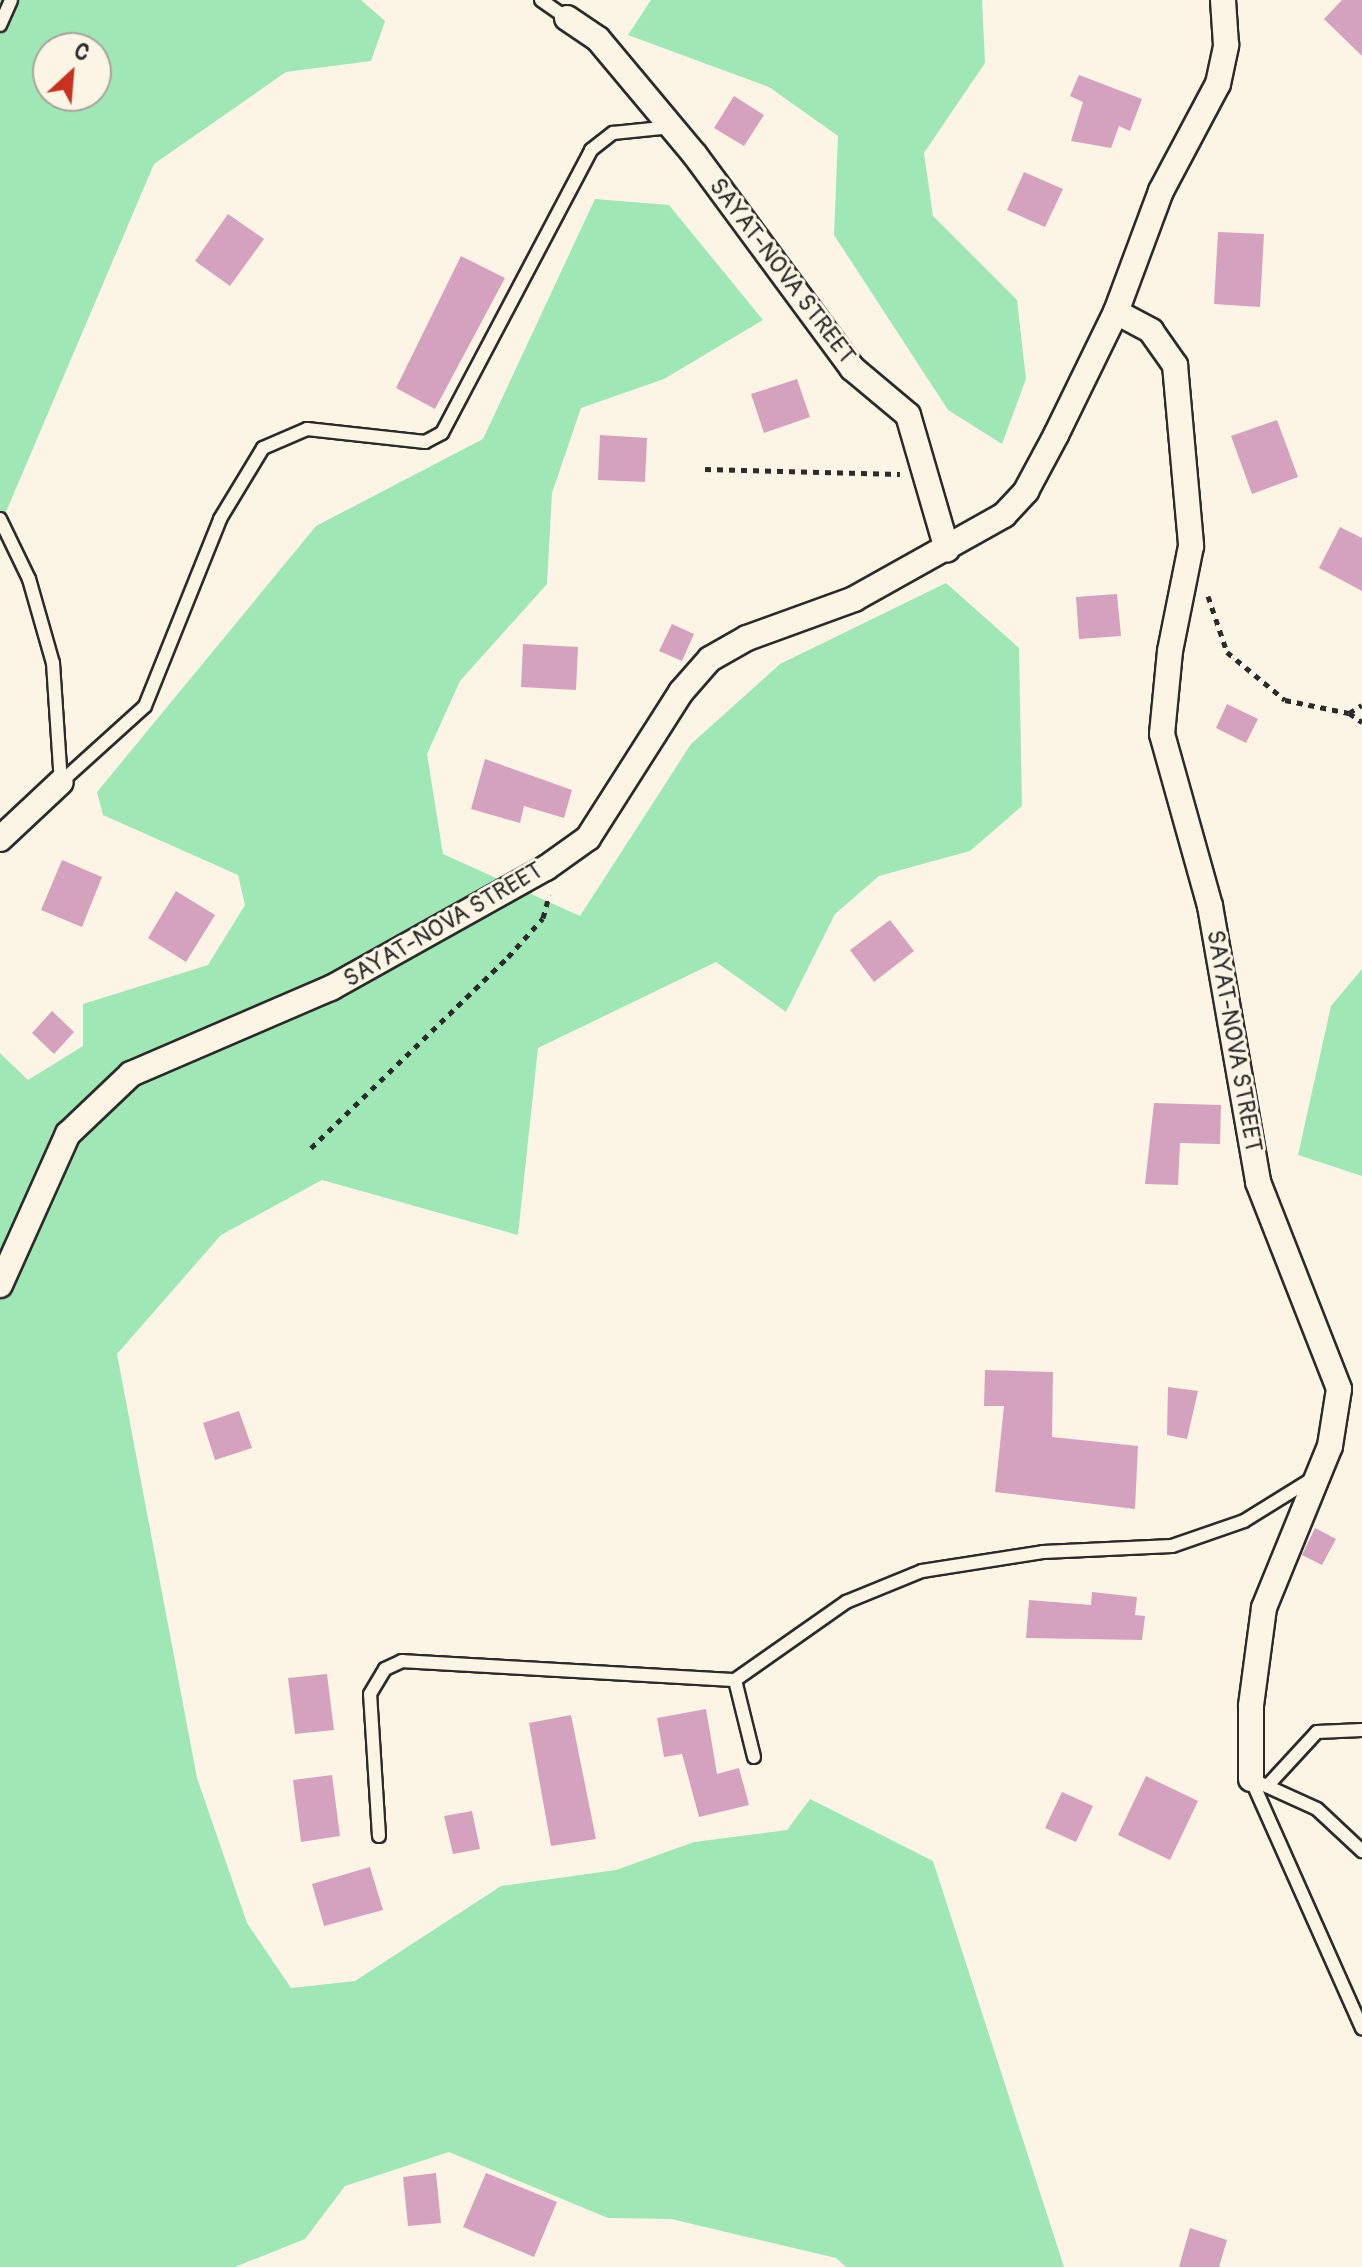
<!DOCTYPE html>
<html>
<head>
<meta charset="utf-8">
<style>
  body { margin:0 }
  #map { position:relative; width:1362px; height:2267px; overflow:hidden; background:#fcf5e5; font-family:Pangolin,sans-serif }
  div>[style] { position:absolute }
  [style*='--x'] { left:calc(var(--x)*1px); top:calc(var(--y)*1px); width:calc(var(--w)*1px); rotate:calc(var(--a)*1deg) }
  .green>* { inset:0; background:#9fe8b6 }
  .building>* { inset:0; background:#d4a2be }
  .path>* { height:5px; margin-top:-2.5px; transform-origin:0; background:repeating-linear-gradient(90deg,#2b2b2b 0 6px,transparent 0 12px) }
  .roads { filter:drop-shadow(2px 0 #2b2b2b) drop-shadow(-2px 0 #2b2b2b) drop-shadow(0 2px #2b2b2b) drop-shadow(0 -2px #2b2b2b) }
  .lane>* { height:12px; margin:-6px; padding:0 6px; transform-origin:6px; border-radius:6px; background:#fcf5e5 }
  .street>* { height:24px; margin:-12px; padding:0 12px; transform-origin:12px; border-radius:12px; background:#fcf5e5 }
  span { translate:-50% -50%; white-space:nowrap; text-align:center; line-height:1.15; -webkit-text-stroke:6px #fcf5e5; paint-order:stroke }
  .street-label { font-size:24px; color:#2b2b2b }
  .north { position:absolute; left:32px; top:32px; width:80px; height:80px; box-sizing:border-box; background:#fcf5e5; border:2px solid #a8a49b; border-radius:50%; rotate:26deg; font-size:22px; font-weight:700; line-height:32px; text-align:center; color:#2b2b2b }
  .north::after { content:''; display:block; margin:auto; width:28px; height:36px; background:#c8321e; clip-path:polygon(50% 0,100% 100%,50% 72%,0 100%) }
</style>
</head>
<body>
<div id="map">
  <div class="green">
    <div style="clip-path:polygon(evenodd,0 0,361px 0,385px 21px,371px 61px,286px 72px,154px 164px,0 526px,0 0,48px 48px,96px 48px,96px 96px,48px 96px,48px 48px)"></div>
    <div style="clip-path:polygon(651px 0,982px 0,985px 63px,924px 153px,933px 216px,1017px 300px,1026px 379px,1002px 444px,948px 410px,834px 235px,838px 136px,769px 87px,628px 35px)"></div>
    <div style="clip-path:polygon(595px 199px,669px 205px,763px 320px,664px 379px,581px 408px,552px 493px,547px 584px,460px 681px,427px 754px,443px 854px,580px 916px,691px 744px,780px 664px,946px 583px,1019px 648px,1022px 806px,970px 851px,879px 876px,835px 914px,786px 1012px,716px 962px,538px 1048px,518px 1235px,322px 1180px,221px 1235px,117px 1354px,197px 1778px,247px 1923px,291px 1988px,355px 1981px,501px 1886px,616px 1870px,694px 1842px,787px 1830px,810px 1799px,933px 1861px,1064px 2267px,846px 2267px,836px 2258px,671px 2219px,608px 2218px,449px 2152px,345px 2186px,305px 2239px,235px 2267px,0 2267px,0 1053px,28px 1080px,83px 1046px,83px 1004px,208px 965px,245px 905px,238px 875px,103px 815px,97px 792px,316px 526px,483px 439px)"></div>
    <div style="clip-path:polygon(1362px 969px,1362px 1176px,1298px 1155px,1331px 1006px)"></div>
  </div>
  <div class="building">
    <div style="clip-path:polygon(1342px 0,1362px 0,1362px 56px,1324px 19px)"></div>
    <div style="clip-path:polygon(1079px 75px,1142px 99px,1130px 131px,1119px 126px,1111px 148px,1071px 141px,1083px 102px,1070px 96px)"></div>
    <div style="clip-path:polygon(734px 96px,764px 115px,744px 146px,714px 128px)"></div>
    <div style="clip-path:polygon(1024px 172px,1063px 189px,1045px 227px,1007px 210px)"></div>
    <div style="clip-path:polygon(228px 214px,264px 239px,230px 286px,195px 261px)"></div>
    <div style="clip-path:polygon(1218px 232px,1264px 234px,1260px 307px,1214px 304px)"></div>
    <div style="clip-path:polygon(461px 256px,505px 278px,435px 409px,396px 388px)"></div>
    <div style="clip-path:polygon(797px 379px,810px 417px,764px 433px,751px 394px)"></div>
    <div style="clip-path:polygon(1277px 420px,1298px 477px,1252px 494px,1231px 436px)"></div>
    <div style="clip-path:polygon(600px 435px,647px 438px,645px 482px,598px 480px)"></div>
    <div style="clip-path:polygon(1340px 527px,1362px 538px,1362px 591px,1319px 568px)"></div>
    <div style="clip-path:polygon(1117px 594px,1121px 636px,1079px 639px,1076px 597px)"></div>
    <div style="clip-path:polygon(672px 624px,694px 634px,682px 661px,659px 651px)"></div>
    <div style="clip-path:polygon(523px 644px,578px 647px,576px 690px,521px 687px)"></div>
    <div style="clip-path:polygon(1227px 704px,1258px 719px,1246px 743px,1216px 728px)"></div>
    <div style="clip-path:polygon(485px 759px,572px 790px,564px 818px,524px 806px,520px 823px,471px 809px)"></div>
    <div style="clip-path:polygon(62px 860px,102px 877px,82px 927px,41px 910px)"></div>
    <div style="clip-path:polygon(176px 891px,215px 915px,186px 962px,148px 938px)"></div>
    <div style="clip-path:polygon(890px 920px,914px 951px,874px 982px,850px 950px)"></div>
    <div style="clip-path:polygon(52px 1011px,74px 1032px,54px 1054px,32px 1033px)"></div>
    <div style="clip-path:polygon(1154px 1103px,1221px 1105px,1220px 1144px,1180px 1143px,1178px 1185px,1145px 1184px)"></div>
    <div style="clip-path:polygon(985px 1370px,1053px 1372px,1052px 1437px,1138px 1446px,1135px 1509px,995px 1492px,1004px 1406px,984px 1406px)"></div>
    <div style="clip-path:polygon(1168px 1387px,1198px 1391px,1187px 1439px,1167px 1435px)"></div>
    <div style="clip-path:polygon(239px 1411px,252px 1448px,215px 1460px,203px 1423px)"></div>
    <div style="clip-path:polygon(1315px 1528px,1336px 1539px,1322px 1565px,1302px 1555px)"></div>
    <div style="clip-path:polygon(1092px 1592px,1137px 1597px,1135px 1615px,1145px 1616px,1142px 1640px,1026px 1638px,1029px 1600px,1091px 1605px)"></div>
    <div style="clip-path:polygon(327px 1674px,334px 1730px,295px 1734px,288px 1678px)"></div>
    <div style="clip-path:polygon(706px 1709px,717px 1774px,739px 1768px,749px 1805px,699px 1817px,682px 1754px,664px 1757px,657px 1718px)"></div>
    <div style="clip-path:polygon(571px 1715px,596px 1839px,551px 1846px,529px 1723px)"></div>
    <div style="clip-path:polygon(332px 1775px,340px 1836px,301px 1842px,293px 1780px)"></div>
    <div style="clip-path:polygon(1146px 1776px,1198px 1801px,1170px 1860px,1118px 1835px)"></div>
    <div style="clip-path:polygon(1062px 1792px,1093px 1806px,1076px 1842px,1045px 1828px)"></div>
    <div style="clip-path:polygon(472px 1811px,480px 1849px,453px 1854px,444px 1816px)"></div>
    <div style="clip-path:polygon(370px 1867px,383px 1910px,324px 1926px,312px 1884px)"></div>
    <div style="clip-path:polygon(436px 2173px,441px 2223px,408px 2226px,403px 2177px)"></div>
    <div style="clip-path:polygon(486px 2173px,557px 2202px,534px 2257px,463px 2227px)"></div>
    <div style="clip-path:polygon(1190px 2228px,1227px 2240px,1219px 2267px,1179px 2267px)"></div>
  </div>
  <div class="path">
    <div style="--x:705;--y:469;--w:195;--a:1.5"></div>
    <div style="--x:1208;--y:596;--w:59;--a:71.3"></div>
    <div style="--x:1227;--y:652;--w:75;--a:39.6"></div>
    <div style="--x:1285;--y:700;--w:65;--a:11.5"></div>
    <div style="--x:1349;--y:713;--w:15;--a:-32"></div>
    <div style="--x:1349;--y:713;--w:16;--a:35"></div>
    <div style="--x:311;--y:1148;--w:274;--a:-44.1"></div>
    <div style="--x:508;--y:957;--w:52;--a:-48.1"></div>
    <div style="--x:543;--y:918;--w:24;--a:-75"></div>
  </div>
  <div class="roads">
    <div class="lane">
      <div style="--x:541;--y:0;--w:32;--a:35"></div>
      <div style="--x:0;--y:25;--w:27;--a:-66"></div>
      <div style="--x:0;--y:519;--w:67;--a:64.2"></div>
      <div style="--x:29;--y:579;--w:87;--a:74.1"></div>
      <div style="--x:53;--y:663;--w:119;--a:86.2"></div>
      <div style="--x:61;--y:782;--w:113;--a:-42.1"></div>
      <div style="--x:145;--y:706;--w:201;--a:-68.1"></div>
      <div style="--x:220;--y:519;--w:83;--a:-58.8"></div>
      <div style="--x:263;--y:448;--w:48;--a:-23.4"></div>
      <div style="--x:307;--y:429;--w:119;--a:6.3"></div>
      <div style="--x:425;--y:442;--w:19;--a:-28"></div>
      <div style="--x:442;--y:433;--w:320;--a:-62.2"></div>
      <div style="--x:591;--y:150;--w:28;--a:-38"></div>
      <div style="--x:613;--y:133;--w:59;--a:-5.8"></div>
      <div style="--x:754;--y:1757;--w:79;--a:-103.9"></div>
      <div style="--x:735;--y:1680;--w:136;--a:-35.1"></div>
      <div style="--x:846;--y:1602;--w:82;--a:-22.2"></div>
      <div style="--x:922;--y:1571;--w:122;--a:-8.9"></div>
      <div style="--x:1043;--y:1552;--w:129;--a:-2.7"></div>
      <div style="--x:1172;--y:1546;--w:76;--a:-19.1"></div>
      <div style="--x:1244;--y:1521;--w:84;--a:-31.8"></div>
      <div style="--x:1251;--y:1779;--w:273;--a:66"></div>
      <div style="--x:1251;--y:1779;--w:72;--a:24.4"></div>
      <div style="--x:1317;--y:1809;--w:62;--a:43"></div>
      <div style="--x:1270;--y:1783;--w:69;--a:-47.3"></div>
      <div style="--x:1317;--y:1732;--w:45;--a:-2.5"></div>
      <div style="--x:379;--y:1836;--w:142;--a:-93.6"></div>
      <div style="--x:370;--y:1694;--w:29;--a:-59"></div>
      <div style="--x:385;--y:1669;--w:19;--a:-25"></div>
      <div style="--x:402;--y:1661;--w:334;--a:3.3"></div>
    </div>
    <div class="street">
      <div style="--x:567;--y:18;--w:37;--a:34"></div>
      <div style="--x:598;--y:39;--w:151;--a:50.1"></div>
      <div style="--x:695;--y:155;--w:265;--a:53.6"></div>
      <div style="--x:852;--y:368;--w:73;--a:40"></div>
      <div style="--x:908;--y:415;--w:140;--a:73.8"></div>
      <div style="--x:1116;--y:312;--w:40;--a:28"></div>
      <div style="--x:1151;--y:331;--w:42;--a:54.8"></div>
      <div style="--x:1175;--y:365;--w:182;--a:84.9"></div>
      <div style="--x:1191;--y:546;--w:107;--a:101.3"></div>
      <div style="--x:1170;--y:651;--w:83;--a:95.5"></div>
      <div style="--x:1162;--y:734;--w:179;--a:74.4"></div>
      <div style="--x:1210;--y:906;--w:280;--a:80.1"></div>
      <div style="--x:1258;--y:1182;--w:222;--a:68.6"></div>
      <div style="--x:1339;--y:1389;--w:58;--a:99"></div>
      <div style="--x:1330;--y:1446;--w:175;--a:112.2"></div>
      <div style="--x:1264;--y:1608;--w:99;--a:97.6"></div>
      <div style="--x:1251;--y:1706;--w:73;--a:90"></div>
      <div style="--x:0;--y:839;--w:83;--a:-43.1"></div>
      <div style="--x:0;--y:1285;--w:166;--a:-65.8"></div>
      <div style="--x:68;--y:1134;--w:87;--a:-43.6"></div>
      <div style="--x:131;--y:1074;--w:218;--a:-23.3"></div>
      <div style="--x:331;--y:988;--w:246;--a:-29.2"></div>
      <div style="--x:546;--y:868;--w:52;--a:-35.5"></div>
      <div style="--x:588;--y:838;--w:173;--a:-57.5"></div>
      <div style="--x:681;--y:692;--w:44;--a:-48.7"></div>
      <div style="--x:710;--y:659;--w:43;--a:-29.6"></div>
      <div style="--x:747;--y:638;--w:114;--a:-20"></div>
      <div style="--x:854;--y:599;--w:172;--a:-29.2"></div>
      <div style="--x:1004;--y:515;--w:33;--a:-47"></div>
      <div style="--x:1026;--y:491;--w:64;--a:-61.8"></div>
      <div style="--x:1056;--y:435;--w:137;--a:-64"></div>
      <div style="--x:1116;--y:312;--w:129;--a:-69.6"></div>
      <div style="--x:1161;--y:191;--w:121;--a:-62"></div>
      <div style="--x:1218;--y:84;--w:40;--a:-78"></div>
      <div style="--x:1226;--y:45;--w:45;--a:-93.8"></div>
    </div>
  </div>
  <div class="street-label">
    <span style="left:782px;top:271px;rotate:53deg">SAYAT-NOVA STREET</span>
    <span style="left:443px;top:925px;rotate:-30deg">SAYAT-NOVA STREET</span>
    <span style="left:1234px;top:1041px;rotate:80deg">SAYAT-NOVA STREET</span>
  </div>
  <div class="north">С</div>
</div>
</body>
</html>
